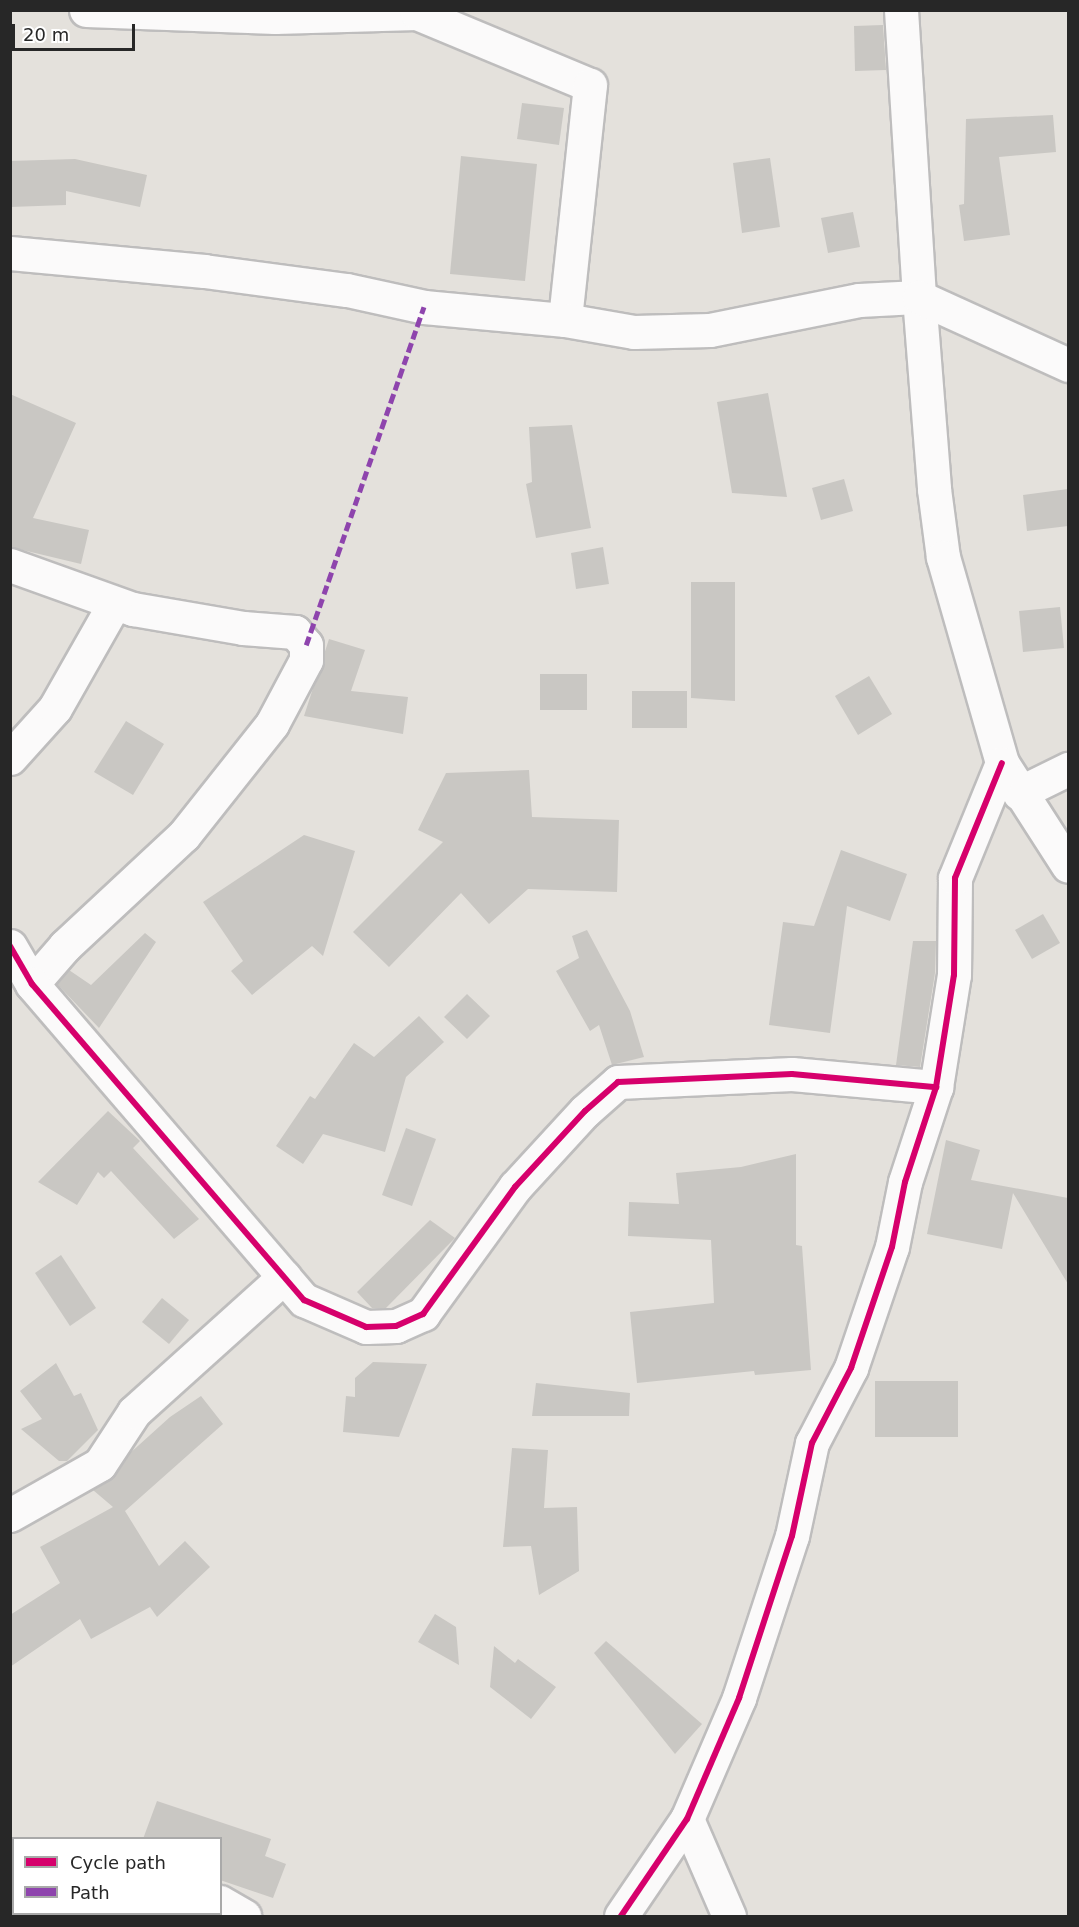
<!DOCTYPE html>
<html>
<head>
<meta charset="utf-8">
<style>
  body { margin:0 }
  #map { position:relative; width:1079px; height:1927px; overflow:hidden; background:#e4e1dc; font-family:"DejaVu Sans",sans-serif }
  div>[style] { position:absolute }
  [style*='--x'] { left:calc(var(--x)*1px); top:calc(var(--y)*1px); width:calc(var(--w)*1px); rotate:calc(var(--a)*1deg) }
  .building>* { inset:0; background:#c9c7c3 }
  .roads { filter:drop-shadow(2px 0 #bebdbd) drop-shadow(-2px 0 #bebdbd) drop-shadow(0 2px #bebdbd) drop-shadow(0 -2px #bebdbd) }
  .street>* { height:33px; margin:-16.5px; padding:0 16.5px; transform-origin:16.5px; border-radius:16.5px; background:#fbfafa }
  .quiet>* { height:4.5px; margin-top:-2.25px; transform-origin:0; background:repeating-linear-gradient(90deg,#8e44ad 0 9px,transparent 0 13.5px) }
  .cycleway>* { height:6px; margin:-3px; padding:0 3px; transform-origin:3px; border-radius:3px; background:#d6006c }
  span { translate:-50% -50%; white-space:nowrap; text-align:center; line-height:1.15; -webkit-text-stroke:6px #fff; paint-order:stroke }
  .frame { position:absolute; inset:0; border:12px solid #272727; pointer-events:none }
  .legend { position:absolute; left:12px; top:1837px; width:210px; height:78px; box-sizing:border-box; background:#fff; border:2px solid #a9a9a9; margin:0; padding:8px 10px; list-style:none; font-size:18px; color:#272727 }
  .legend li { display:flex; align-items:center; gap:12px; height:30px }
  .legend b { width:30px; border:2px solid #a9a9a9 }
  .scale { position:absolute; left:12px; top:24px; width:123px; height:27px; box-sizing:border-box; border:3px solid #272727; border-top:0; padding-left:8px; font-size:18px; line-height:21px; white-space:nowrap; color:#272727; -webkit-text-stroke:4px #fff; paint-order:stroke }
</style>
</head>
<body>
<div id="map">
  <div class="building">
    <div style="clip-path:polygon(883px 25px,886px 70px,855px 71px,854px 26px)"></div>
    <div style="clip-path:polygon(522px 103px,564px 108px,559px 145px,517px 139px)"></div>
    <div style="clip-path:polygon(1053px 115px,1056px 152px,999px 157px,1010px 235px,964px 241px,959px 205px,964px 204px,966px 119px)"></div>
    <div style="clip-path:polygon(461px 156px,537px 164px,525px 281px,450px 274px)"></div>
    <div style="clip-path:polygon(770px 158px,780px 227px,742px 233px,733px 163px)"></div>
    <div style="clip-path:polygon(75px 159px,147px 175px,140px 207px,66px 191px,66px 205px,10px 207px,10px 161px)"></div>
    <div style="clip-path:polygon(853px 212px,860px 247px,828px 253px,821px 218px)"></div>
    <div style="clip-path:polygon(768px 393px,787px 497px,732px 493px,717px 402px)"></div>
    <div style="clip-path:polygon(10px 394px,76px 423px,33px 518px,89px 530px,81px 564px,10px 547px)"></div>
    <div style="clip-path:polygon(572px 425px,591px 528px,536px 538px,526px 484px,532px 482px,529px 427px)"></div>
    <div style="clip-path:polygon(844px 479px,853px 511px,821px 520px,812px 488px)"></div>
    <div style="clip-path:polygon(1068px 489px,1068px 526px,1027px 531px,1023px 495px)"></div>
    <div style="clip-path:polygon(603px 547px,609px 584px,576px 589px,571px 553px)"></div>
    <div style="clip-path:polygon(691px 582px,735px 582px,735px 701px,691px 698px)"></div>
    <div style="clip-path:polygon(1060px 607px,1064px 648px,1023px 652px,1019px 611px)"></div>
    <div style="clip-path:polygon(329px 639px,365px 650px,351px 691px,408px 697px,403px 734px,304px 716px)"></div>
    <div style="clip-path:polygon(540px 674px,587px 674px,587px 710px,540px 710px)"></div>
    <div style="clip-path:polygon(869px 676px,892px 714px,858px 735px,835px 696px)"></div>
    <div style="clip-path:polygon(632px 691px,687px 691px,687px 728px,632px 728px)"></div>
    <div style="clip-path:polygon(126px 721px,164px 744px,133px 795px,94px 772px)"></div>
    <div style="clip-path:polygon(529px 770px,532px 817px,619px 820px,617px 892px,528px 889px,489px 924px,461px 893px,389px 967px,353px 932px,443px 842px,418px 830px,446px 773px)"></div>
    <div style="clip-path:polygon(304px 835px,355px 851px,323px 956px,312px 946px,252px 995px,231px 971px,243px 961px,203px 902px)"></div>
    <div style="clip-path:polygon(841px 850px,907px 874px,890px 921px,847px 906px,830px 1033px,769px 1025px,783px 922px,814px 926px)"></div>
    <div style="clip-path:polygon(1043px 914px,1060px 943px,1032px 959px,1015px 930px)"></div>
    <div style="clip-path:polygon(587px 930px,630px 1011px,644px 1057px,612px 1065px,599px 1025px,590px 1031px,556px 971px,579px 958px,572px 936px)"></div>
    <div style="clip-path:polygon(145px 933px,156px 942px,99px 1028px,57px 984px,69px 970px,91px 985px)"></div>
    <div style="clip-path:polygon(913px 941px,936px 941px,935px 973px,920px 1067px,896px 1065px)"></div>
    <div style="clip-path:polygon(467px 994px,490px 1016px,467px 1039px,444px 1017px)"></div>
    <div style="clip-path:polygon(419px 1016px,444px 1042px,406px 1077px,385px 1152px,323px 1134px,303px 1164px,276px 1146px,310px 1096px,315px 1099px,354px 1043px,374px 1057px)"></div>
    <div style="clip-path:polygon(108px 1111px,140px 1141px,133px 1148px,199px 1219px,174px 1239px,111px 1171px,104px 1178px,98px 1172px,77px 1205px,38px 1182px)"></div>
    <div style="clip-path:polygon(406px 1128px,436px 1139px,412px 1206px,382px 1195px)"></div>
    <div style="clip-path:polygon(946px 1140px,980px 1150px,971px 1180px,1068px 1198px,1068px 1284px,1013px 1193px,1002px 1249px,927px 1234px)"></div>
    <div style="clip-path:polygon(796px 1154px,796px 1245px,802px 1246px,811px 1370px,755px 1375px,754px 1371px,637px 1383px,630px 1312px,714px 1303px,711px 1240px,628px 1236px,629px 1202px,679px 1204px,676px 1173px,741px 1167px)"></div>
    <div style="clip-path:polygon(430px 1220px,455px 1238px,386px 1308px,372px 1308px,357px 1292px)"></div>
    <div style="clip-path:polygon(61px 1255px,96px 1308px,70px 1326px,35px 1273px)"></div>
    <div style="clip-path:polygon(162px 1298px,189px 1320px,169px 1344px,142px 1322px)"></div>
    <div style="clip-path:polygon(373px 1362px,427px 1364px,399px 1437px,343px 1432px,346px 1396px,355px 1397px,355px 1378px)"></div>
    <div style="clip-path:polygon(56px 1363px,74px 1396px,81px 1393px,98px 1430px,67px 1461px,59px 1461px,21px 1429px,42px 1419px,20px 1391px)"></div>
    <div style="clip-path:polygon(875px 1381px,958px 1381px,958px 1437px,875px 1437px)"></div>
    <div style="clip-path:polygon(536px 1383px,630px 1393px,629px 1416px,532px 1416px)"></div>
    <div style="clip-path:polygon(201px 1396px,223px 1424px,125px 1511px,159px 1566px,185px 1541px,210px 1567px,157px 1617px,150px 1607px,91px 1639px,80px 1619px,10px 1667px,10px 1615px,60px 1583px,40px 1547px,113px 1507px,93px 1490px,115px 1475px,129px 1454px,170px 1417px)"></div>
    <div style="clip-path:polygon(512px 1448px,548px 1450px,544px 1508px,577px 1507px,579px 1571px,539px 1595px,531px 1546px,503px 1547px)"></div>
    <div style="clip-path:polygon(435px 1614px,456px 1627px,459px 1665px,418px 1642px)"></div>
    <div style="clip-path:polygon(606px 1641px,702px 1724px,675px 1754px,594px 1653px)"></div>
    <div style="clip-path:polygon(494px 1646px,515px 1663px,518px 1659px,556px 1687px,531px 1719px,490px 1687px)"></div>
    <div style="clip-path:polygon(157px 1801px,271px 1839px,265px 1856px,286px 1864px,273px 1898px,220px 1880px,220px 1839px,143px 1839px)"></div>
  </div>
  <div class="roads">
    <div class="street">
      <div style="--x:86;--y:10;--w:189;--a:2.1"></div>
      <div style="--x:275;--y:17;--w:142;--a:-1.6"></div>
      <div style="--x:417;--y:13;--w:187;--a:22.6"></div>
      <div style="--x:590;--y:85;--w:236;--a:96.1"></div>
      <div style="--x:901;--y:10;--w:288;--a:86.4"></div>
      <div style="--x:919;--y:297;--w:193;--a:85.5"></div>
      <div style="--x:934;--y:489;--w:69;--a:82.5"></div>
      <div style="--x:943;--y:557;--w:214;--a:74"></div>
      <div style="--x:1002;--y:763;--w:122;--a:57.3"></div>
      <div style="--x:10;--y:253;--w:195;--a:5.3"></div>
      <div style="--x:204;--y:271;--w:144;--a:7.6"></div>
      <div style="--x:347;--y:290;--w:79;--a:12.4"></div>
      <div style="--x:424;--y:307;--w:142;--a:5.3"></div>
      <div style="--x:565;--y:320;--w:70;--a:9.9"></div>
      <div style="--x:634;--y:332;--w:76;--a:-1.5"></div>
      <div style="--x:710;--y:330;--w:152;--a:-11.4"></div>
      <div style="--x:859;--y:300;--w:60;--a:-2.9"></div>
      <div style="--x:919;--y:297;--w:164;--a:24.5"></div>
      <div style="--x:10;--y:565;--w:131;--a:19.7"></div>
      <div style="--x:133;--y:609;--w:112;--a:9.8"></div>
      <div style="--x:243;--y:628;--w:52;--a:4.4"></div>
      <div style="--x:295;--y:632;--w:17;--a:50"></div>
      <div style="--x:306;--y:645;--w:15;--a:90"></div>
      <div style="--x:306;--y:660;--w:72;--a:118"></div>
      <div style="--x:272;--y:724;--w:142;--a:128.4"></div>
      <div style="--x:184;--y:835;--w:163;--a:137"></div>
      <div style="--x:65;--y:946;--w:50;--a:131"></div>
      <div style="--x:10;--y:758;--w:67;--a:-48"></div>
      <div style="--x:55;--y:708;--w:120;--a:-60.4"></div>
      <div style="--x:1019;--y:793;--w:55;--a:-26.1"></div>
      <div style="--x:10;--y:946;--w:44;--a:59.9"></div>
      <div style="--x:32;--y:984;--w:417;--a:49.3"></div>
      <div style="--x:304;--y:1300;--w:68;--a:23.5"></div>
      <div style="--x:366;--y:1327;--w:30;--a:-2"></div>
      <div style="--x:396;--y:1326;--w:30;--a:-24"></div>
      <div style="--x:423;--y:1314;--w:157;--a:-54.1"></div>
      <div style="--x:515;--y:1187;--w:103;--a:-47.4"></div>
      <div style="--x:585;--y:1111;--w:44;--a:-41.3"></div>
      <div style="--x:618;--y:1082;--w:174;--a:-2.6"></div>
      <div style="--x:792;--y:1074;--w:145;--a:5.2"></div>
      <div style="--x:10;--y:1515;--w:103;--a:-29.5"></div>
      <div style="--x:100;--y:1464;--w:62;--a:-56.8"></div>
      <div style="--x:134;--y:1412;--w:202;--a:-42"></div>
      <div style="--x:687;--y:1819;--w:106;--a:66.6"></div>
      <div style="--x:220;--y:1902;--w:28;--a:30"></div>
      <div style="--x:621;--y:1916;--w:117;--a:-55.8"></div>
      <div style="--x:687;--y:1819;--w:132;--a:-66.7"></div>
      <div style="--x:739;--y:1698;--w:170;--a:-71.9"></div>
      <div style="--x:792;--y:1536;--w:95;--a:-77.9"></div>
      <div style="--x:812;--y:1443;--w:85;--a:-62.5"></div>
      <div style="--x:851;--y:1368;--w:128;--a:-71.3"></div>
      <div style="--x:892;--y:1247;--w:66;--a:-78.7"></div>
      <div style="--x:905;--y:1182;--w:100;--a:-71.9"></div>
      <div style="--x:936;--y:1087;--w:113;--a:-80.9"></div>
      <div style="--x:954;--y:975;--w:97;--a:-89.4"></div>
      <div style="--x:955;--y:878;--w:124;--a:-67.8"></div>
    </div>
  </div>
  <div class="quiet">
    <div style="--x:306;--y:645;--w:358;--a:-70.8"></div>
  </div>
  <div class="cycleway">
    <div style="--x:10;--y:946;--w:44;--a:59.9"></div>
    <div style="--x:32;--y:984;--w:417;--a:49.3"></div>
    <div style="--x:304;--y:1300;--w:68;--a:23.5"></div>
    <div style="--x:366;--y:1327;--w:30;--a:-2"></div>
    <div style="--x:396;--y:1326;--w:30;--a:-24"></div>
    <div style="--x:423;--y:1314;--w:157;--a:-54.1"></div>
    <div style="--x:515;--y:1187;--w:103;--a:-47.4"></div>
    <div style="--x:585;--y:1111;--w:44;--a:-41.3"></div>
    <div style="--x:618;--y:1082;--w:174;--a:-2.6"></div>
    <div style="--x:792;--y:1074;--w:145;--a:5.2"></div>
    <div style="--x:621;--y:1916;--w:117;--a:-55.8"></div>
    <div style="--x:687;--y:1819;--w:132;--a:-66.7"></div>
    <div style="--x:739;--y:1698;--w:170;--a:-71.9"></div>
    <div style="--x:792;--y:1536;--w:95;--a:-77.9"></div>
    <div style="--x:812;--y:1443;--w:85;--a:-62.5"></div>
    <div style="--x:851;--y:1368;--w:128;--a:-71.3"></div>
    <div style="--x:892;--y:1247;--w:66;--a:-78.7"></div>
    <div style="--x:905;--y:1182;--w:100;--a:-71.9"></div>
    <div style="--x:936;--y:1087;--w:113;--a:-80.9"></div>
    <div style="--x:954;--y:975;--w:97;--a:-89.4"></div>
    <div style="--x:955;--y:878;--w:124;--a:-67.8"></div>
  </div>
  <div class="frame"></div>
  <ul class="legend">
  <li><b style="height:8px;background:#d6006c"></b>Cycle path</li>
  <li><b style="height:8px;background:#8e44ad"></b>Path</li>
  </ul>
  <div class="scale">20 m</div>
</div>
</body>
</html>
